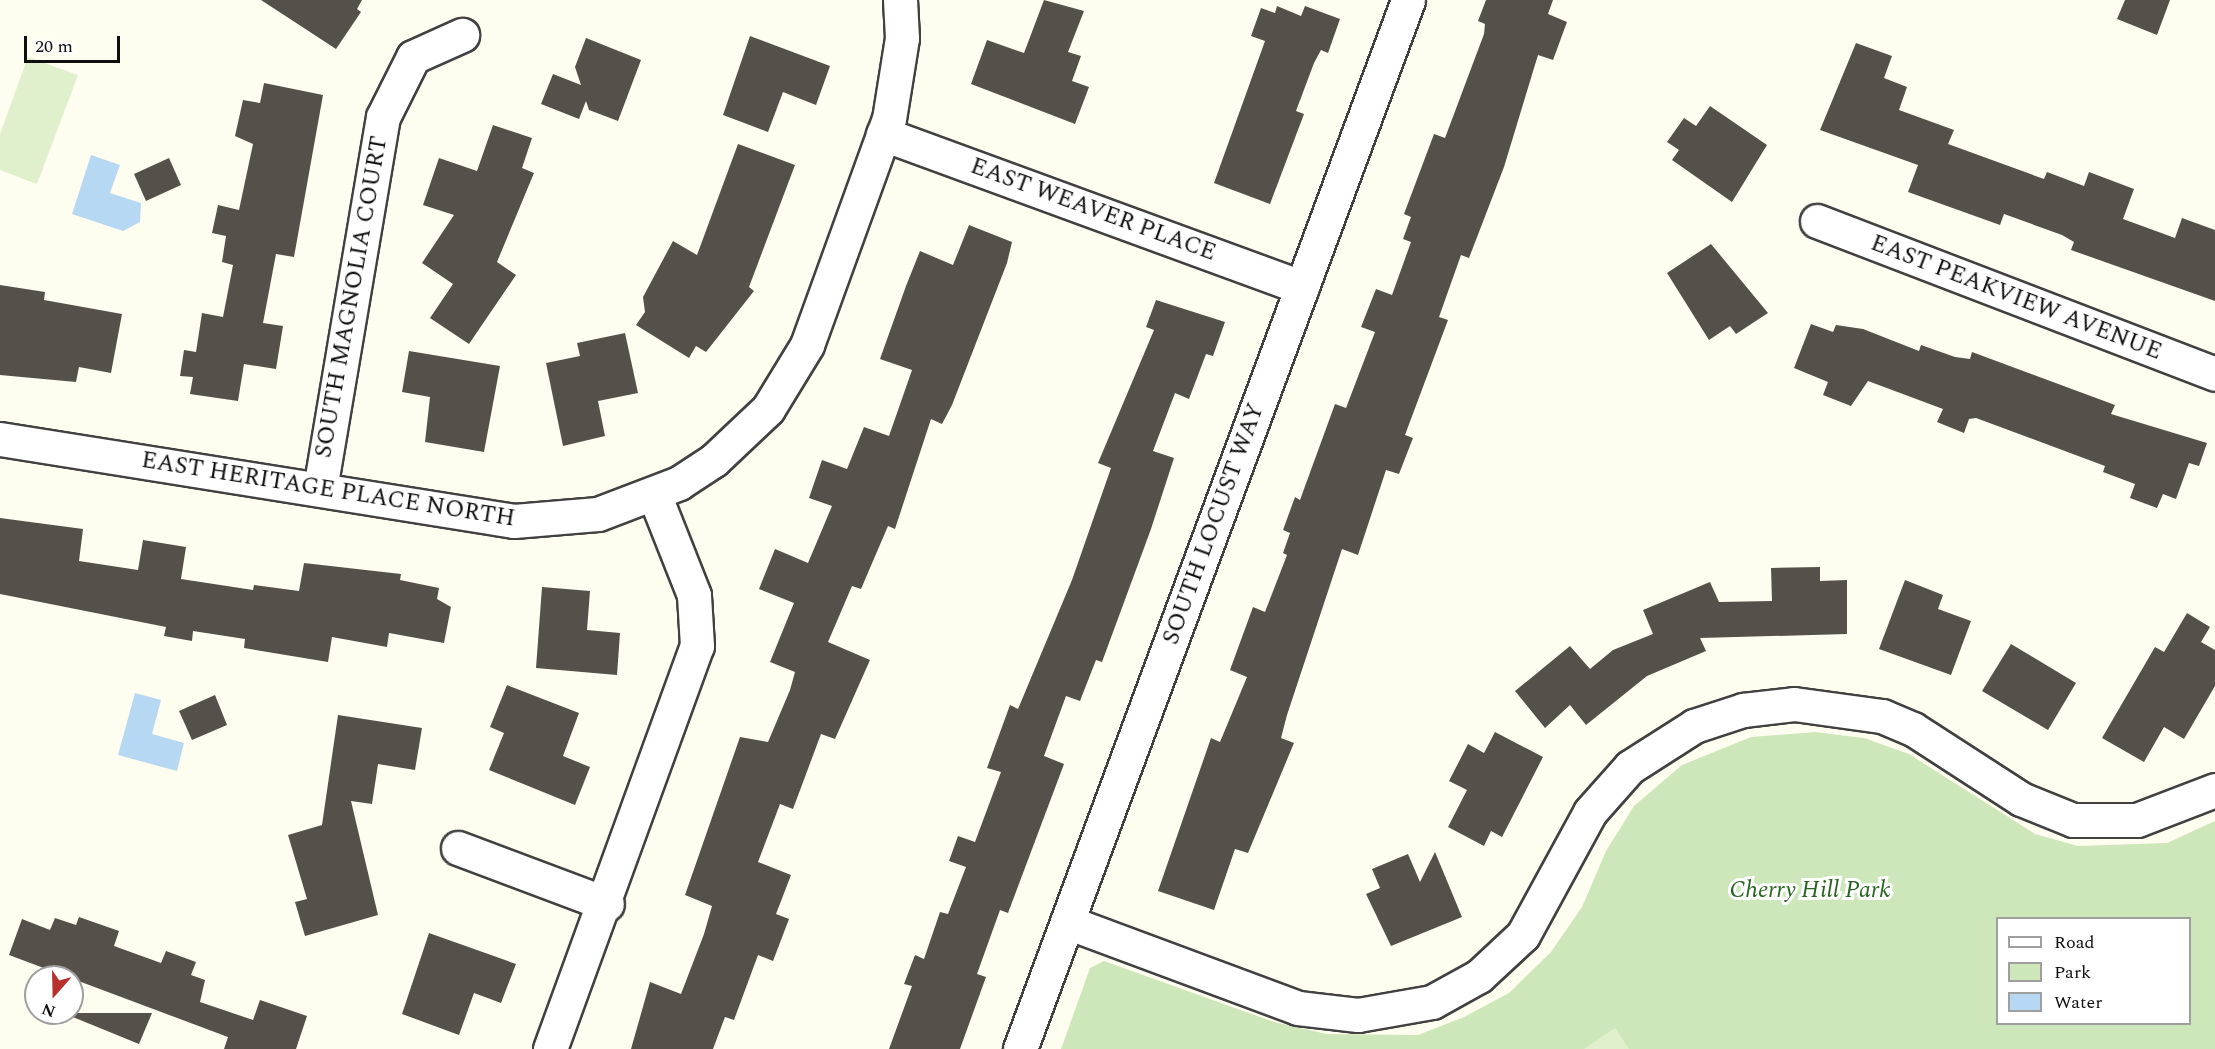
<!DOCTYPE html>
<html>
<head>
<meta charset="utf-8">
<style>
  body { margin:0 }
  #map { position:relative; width:2215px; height:1049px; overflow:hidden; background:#fefdef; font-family:Spectral,serif }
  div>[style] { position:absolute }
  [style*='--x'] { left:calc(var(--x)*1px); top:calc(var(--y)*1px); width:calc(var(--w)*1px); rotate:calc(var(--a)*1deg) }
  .green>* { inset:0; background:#cee7ba }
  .pitch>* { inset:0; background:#e0efcc }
  .water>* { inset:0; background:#b6d8f3 }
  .building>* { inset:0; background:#56504b }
  .roads { filter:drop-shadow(2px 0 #414141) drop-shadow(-2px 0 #414141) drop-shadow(0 2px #414141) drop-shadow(0 -2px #414141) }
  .minor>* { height:33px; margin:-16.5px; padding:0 16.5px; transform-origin:16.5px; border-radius:16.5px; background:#fff }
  span { translate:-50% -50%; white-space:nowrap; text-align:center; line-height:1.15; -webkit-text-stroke:6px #fff; paint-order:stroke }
  .street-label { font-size:24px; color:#0e0e0e }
  .park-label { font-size:24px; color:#296321; font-style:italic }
  .legend { position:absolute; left:1996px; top:917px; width:195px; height:108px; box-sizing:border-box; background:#fff; border:2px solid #9f9f9f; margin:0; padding:8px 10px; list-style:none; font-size:18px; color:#0e0e0e }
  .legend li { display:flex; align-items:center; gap:12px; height:30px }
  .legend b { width:30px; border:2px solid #9f9f9f }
  .north { position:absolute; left:24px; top:965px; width:60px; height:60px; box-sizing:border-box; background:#fff; border:2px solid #9f9f9f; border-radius:50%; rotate:200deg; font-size:16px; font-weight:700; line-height:24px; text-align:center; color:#0e0e0e }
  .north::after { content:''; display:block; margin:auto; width:21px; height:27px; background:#b8302c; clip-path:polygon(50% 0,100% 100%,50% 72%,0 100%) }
  .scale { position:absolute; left:24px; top:36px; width:96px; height:27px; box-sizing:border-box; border:3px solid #0e0e0e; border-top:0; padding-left:8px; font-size:18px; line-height:21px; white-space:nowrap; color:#0e0e0e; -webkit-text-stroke:4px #fff; paint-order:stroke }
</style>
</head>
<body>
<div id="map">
  <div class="green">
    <div style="clip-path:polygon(evenodd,1815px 732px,1864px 738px,1909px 754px,2035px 834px,2078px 846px,2167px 843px,2215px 821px,2215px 1049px,1061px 1049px,1090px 968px,1104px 961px,1274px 1022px,1327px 1034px,1418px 1035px,1464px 1017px,1509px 993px,1551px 952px,1582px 907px,1606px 851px,1634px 806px,1682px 765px,1751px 737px,1815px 732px,1998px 918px,2190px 918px,2190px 1024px,1998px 1024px,1998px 918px)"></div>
  </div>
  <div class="pitch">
    <div style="clip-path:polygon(28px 57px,78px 75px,37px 184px,0 170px,0 134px)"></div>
    <div style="clip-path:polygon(1615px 1028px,1629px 1049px,1584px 1049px)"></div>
  </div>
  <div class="water">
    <div style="clip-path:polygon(91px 155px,120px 165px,110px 193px,141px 203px,140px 222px,123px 231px,72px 214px)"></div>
    <div style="clip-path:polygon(135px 693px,161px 700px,152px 734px,184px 743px,177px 771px,118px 755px)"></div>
  </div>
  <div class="building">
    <div style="clip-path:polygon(261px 0,362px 0,357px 9px,361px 12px,336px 49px)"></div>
    <div style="clip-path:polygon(1044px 0,1084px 11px,1068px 52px,1081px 56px,1072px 81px,1089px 87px,1075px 124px,971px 84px,987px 40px,1024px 53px)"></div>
    <div style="clip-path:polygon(1486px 0,1553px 0,1548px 14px,1567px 22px,1553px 60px,1538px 55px,1504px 167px,1469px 258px,1461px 255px,1439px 317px,1448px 320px,1405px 435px,1413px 438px,1399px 474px,1386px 470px,1358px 555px,1342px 549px,1287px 715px,1281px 738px,1294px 743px,1248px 853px,1235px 849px,1214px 910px,1158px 891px,1211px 738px,1220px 742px,1247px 677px,1230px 670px,1253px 607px,1265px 612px,1287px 555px,1283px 553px,1290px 533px,1283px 530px,1295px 497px,1300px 500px,1335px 404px,1346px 408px,1375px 332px,1361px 327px,1376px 289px,1392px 295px,1411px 242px,1403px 239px,1411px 217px,1404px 214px,1434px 134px,1445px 138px,1484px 34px,1485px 24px,1478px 21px)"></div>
    <div style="clip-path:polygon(2125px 0,2170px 0,2157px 35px,2117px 19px)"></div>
    <div style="clip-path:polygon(1277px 6px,1301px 16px,1305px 6px,1340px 19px,1328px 53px,1321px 50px,1314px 63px,1296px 111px,1304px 114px,1270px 204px,1214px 183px,1265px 41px,1251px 36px,1261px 8px,1275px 13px)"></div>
    <div style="clip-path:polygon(750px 36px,830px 66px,816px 105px,783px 92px,768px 132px,723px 115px)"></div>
    <div style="clip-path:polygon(586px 38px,641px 60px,618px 121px,589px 110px,586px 101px,579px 119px,541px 104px,553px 74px,581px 85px,575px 67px)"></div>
    <div style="clip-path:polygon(1856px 43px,1892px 56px,1884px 78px,1907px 87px,1899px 110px,1954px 130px,1948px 144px,2044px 179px,2047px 172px,2084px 186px,2089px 172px,2134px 189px,2123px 219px,2175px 238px,2182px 218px,2215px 230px,2215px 301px,2071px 250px,2074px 242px,2062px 235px,2004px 214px,2000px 225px,1908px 192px,1918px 165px,1820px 130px)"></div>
    <div style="clip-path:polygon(264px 83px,323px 95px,294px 257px,276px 254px,263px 323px,283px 326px,276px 369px,244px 364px,238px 401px,190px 394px,193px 377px,180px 376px,184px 350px,196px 352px,202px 313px,223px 317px,233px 265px,222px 262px,226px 236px,212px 233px,218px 205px,239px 210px,253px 144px,235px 136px,243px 100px,260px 103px)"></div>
    <div style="clip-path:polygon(1710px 106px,1767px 145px,1732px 202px,1672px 160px,1679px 150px,1667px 142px,1684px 118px,1696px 126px)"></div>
    <div style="clip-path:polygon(493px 125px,532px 138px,522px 168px,534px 173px,497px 262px,516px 275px,469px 344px,430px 318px,453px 284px,422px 263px,454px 215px,423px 205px,439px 158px,477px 171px)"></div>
    <div style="clip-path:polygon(738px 144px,795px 165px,749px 287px,754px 291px,706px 352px,696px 346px,689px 358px,636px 325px,645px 312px,643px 297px,673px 241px,697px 255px)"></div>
    <div style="clip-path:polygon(169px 158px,181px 185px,146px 201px,134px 174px)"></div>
    <div style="clip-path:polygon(969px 225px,1012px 242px,1007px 263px,952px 405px,942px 424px,931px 419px,895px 529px,888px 526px,861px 589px,852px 586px,828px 642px,870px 660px,835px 739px,821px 734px,793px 809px,780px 804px,758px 862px,791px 875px,776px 914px,789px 919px,773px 961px,758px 955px,734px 1020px,725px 1017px,713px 1049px,631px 1049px,650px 982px,681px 994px,704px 934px,712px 906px,685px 895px,740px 737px,768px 742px,790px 690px,795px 672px,770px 662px,794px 603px,759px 589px,775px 549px,808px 563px,832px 506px,809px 498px,822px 460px,847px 469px,864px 427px,889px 436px,912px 370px,880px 359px,906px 286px,920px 251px,953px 265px)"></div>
    <div style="clip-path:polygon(1711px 244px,1768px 313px,1736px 334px,1730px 326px,1709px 340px,1667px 273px)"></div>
    <div style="clip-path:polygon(0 285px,45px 292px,44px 300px,122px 314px,111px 373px,79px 367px,76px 382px,0 375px)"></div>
    <div style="clip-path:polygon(1156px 300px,1225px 322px,1213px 356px,1206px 354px,1189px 399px,1175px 393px,1153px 451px,1174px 458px,1151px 529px,1102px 662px,1096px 660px,1080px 701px,1066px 696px,1044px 756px,1064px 764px,1008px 913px,1000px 910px,977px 974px,986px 977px,960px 1049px,889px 1049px,912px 986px,904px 984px,915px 955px,924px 959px,940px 912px,948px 914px,966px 867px,949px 861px,958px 836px,975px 842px,1001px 772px,987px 768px,1010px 705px,1018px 709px,1072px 580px,1111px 468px,1098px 463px,1154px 330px,1146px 327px)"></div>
    <div style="clip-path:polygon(1811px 324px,1833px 332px,1836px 325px,1863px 329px,1919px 351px,1921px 345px,1955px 357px,1970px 359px,1972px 352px,2115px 405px,2111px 414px,2207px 443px,2199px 466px,2189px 463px,2176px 499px,2163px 494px,2157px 508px,2130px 498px,2135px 484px,2103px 472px,2105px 466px,1976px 418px,1969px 419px,1964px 433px,1937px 422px,1943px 409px,1868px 381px,1851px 406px,1823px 395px,1828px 382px,1794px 368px)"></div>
    <div style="clip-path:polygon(625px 333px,638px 393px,598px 401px,605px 436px,563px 446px,546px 363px,580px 356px,577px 343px)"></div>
    <div style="clip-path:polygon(409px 351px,500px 366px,484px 452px,425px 442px,430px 397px,402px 392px)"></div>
    <div style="clip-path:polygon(0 518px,83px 529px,79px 561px,138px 570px,143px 540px,186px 547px,181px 579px,253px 590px,254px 585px,299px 591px,304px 563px,401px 574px,400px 580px,439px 588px,437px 599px,451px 607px,444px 643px,389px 633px,387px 647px,332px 637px,328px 662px,244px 648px,245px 639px,193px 631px,192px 641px,164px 636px,166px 627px,0 594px)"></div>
    <div style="clip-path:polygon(1820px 567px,1820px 581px,1847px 580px,1847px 634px,1700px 638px,1706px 651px,1647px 676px,1586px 725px,1570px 705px,1545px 728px,1515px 691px,1570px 646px,1590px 669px,1613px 650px,1653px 634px,1643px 610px,1710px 582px,1719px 602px,1772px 601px,1771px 568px)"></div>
    <div style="clip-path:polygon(1905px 580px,1943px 595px,1938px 609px,1971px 621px,1951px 675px,1879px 649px)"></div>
    <div style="clip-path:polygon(542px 587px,590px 591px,587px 630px,620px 633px,617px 675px,536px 668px)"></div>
    <div style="clip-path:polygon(2187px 613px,2210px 627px,2201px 642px,2215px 650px,2215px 686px,2184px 739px,2164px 727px,2144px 762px,2102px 738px,2155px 647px,2164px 652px)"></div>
    <div style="clip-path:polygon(2011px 644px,2076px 683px,2048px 730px,1982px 691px)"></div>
    <div style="clip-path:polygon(507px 685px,579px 713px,563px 756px,590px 767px,575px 805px,489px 770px,504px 733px,490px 727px)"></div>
    <div style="clip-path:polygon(215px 695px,227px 725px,192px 740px,179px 711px)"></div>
    <div style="clip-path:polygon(338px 715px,422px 728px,415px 770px,378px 764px,372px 804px,351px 801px,378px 915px,305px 936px,295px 902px,307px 899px,288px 835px,322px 825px)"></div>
    <div style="clip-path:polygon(1495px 732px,1543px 757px,1502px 837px,1491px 831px,1484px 846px,1448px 827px,1467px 790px,1449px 781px,1468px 744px,1484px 753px)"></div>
    <div style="clip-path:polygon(1435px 852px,1462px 917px,1391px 946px,1366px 894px,1380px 888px,1372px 869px,1408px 854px,1420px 882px)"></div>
    <div style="clip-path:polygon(79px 917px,119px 931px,114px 946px,161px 963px,166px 951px,196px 962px,191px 975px,205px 980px,200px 1002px,253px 1020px,260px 1000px,307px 1016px,296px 1049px,224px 1049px,228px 1037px,9px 955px,22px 919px,50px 930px,55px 918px,76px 925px)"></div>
    <div style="clip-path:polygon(429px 933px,516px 964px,501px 1003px,474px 993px,459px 1035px,402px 1014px)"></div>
    <div style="clip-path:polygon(63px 1013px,152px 1013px,139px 1044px)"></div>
  </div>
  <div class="roads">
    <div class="minor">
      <div style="--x:883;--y:134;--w:446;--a:20.1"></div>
      <div style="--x:1817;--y:221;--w:426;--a:21"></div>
      <div style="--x:0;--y:439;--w:520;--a:9.06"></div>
      <div style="--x:514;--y:521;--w:84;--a:-4.8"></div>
      <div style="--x:598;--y:514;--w:87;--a:-20.9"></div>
      <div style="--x:679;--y:483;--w:42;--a:-33.3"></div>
      <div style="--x:714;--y:460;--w:74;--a:-43.4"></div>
      <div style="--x:768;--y:409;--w:75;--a:-58.6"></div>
      <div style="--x:807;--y:345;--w:240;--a:-70.1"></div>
      <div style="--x:889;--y:119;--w:82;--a:-80.9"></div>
      <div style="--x:902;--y:38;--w:38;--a:-93"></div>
      <div style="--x:320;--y:489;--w:377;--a:-80.4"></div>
      <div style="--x:383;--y:117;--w:67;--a:-63.4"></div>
      <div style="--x:413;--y:57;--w:54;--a:-24.2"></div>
      <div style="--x:458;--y:848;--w:159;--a:20.6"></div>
      <div style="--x:1067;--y:922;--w:246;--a:20.4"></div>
      <div style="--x:1298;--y:1008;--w:60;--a:6.7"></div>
      <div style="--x:1358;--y:1015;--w:75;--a:-10"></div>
      <div style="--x:1432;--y:1002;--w:54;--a:-29"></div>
      <div style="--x:1479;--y:976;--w:60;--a:-43"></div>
      <div style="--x:1523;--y:935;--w:140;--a:-61.4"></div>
      <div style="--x:1590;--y:812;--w:60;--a:-48.4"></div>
      <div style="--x:1630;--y:767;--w:76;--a:-32.6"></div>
      <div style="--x:1694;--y:726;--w:52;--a:-18.1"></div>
      <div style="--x:1743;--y:710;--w:51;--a:-6.7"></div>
      <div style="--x:1794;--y:704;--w:89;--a:7.8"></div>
      <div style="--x:1882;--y:716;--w:34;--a:23"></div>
      <div style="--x:1913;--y:729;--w:129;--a:32.9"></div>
      <div style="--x:2021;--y:799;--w:56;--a:22"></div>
      <div style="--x:2073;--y:820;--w:64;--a:0"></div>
      <div style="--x:2137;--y:820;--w:84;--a:-21"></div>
      <div style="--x:550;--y:1049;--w:429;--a:-70"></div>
      <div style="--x:697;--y:646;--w:51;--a:-93.4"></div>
      <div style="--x:694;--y:595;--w:109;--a:-111.6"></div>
      <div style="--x:1020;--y:1049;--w:1118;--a:-69.7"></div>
    </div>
  </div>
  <div class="street-label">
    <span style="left:1093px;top:210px;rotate:20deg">EAST WEAVER PLACE</span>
    <span style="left:352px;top:297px;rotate:-80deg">SOUTH MAGNOLIA COURT</span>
    <span style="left:2016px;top:298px;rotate:21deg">EAST PEAKVIEW AVENUE</span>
    <span style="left:328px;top:490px;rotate:9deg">EAST HERITAGE PLACE NORTH</span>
    <span style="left:1214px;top:524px;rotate:-70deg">SOUTH LOCUST WAY</span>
  </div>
  <div class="park-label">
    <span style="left:1810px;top:891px">Cherry Hill Park</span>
  </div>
  <ul class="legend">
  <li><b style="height:8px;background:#fff"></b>Road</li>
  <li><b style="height:16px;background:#cee7ba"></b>Park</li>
  <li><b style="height:16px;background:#b6d8f3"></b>Water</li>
  </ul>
  <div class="north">N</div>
  <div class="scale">20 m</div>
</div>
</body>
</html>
